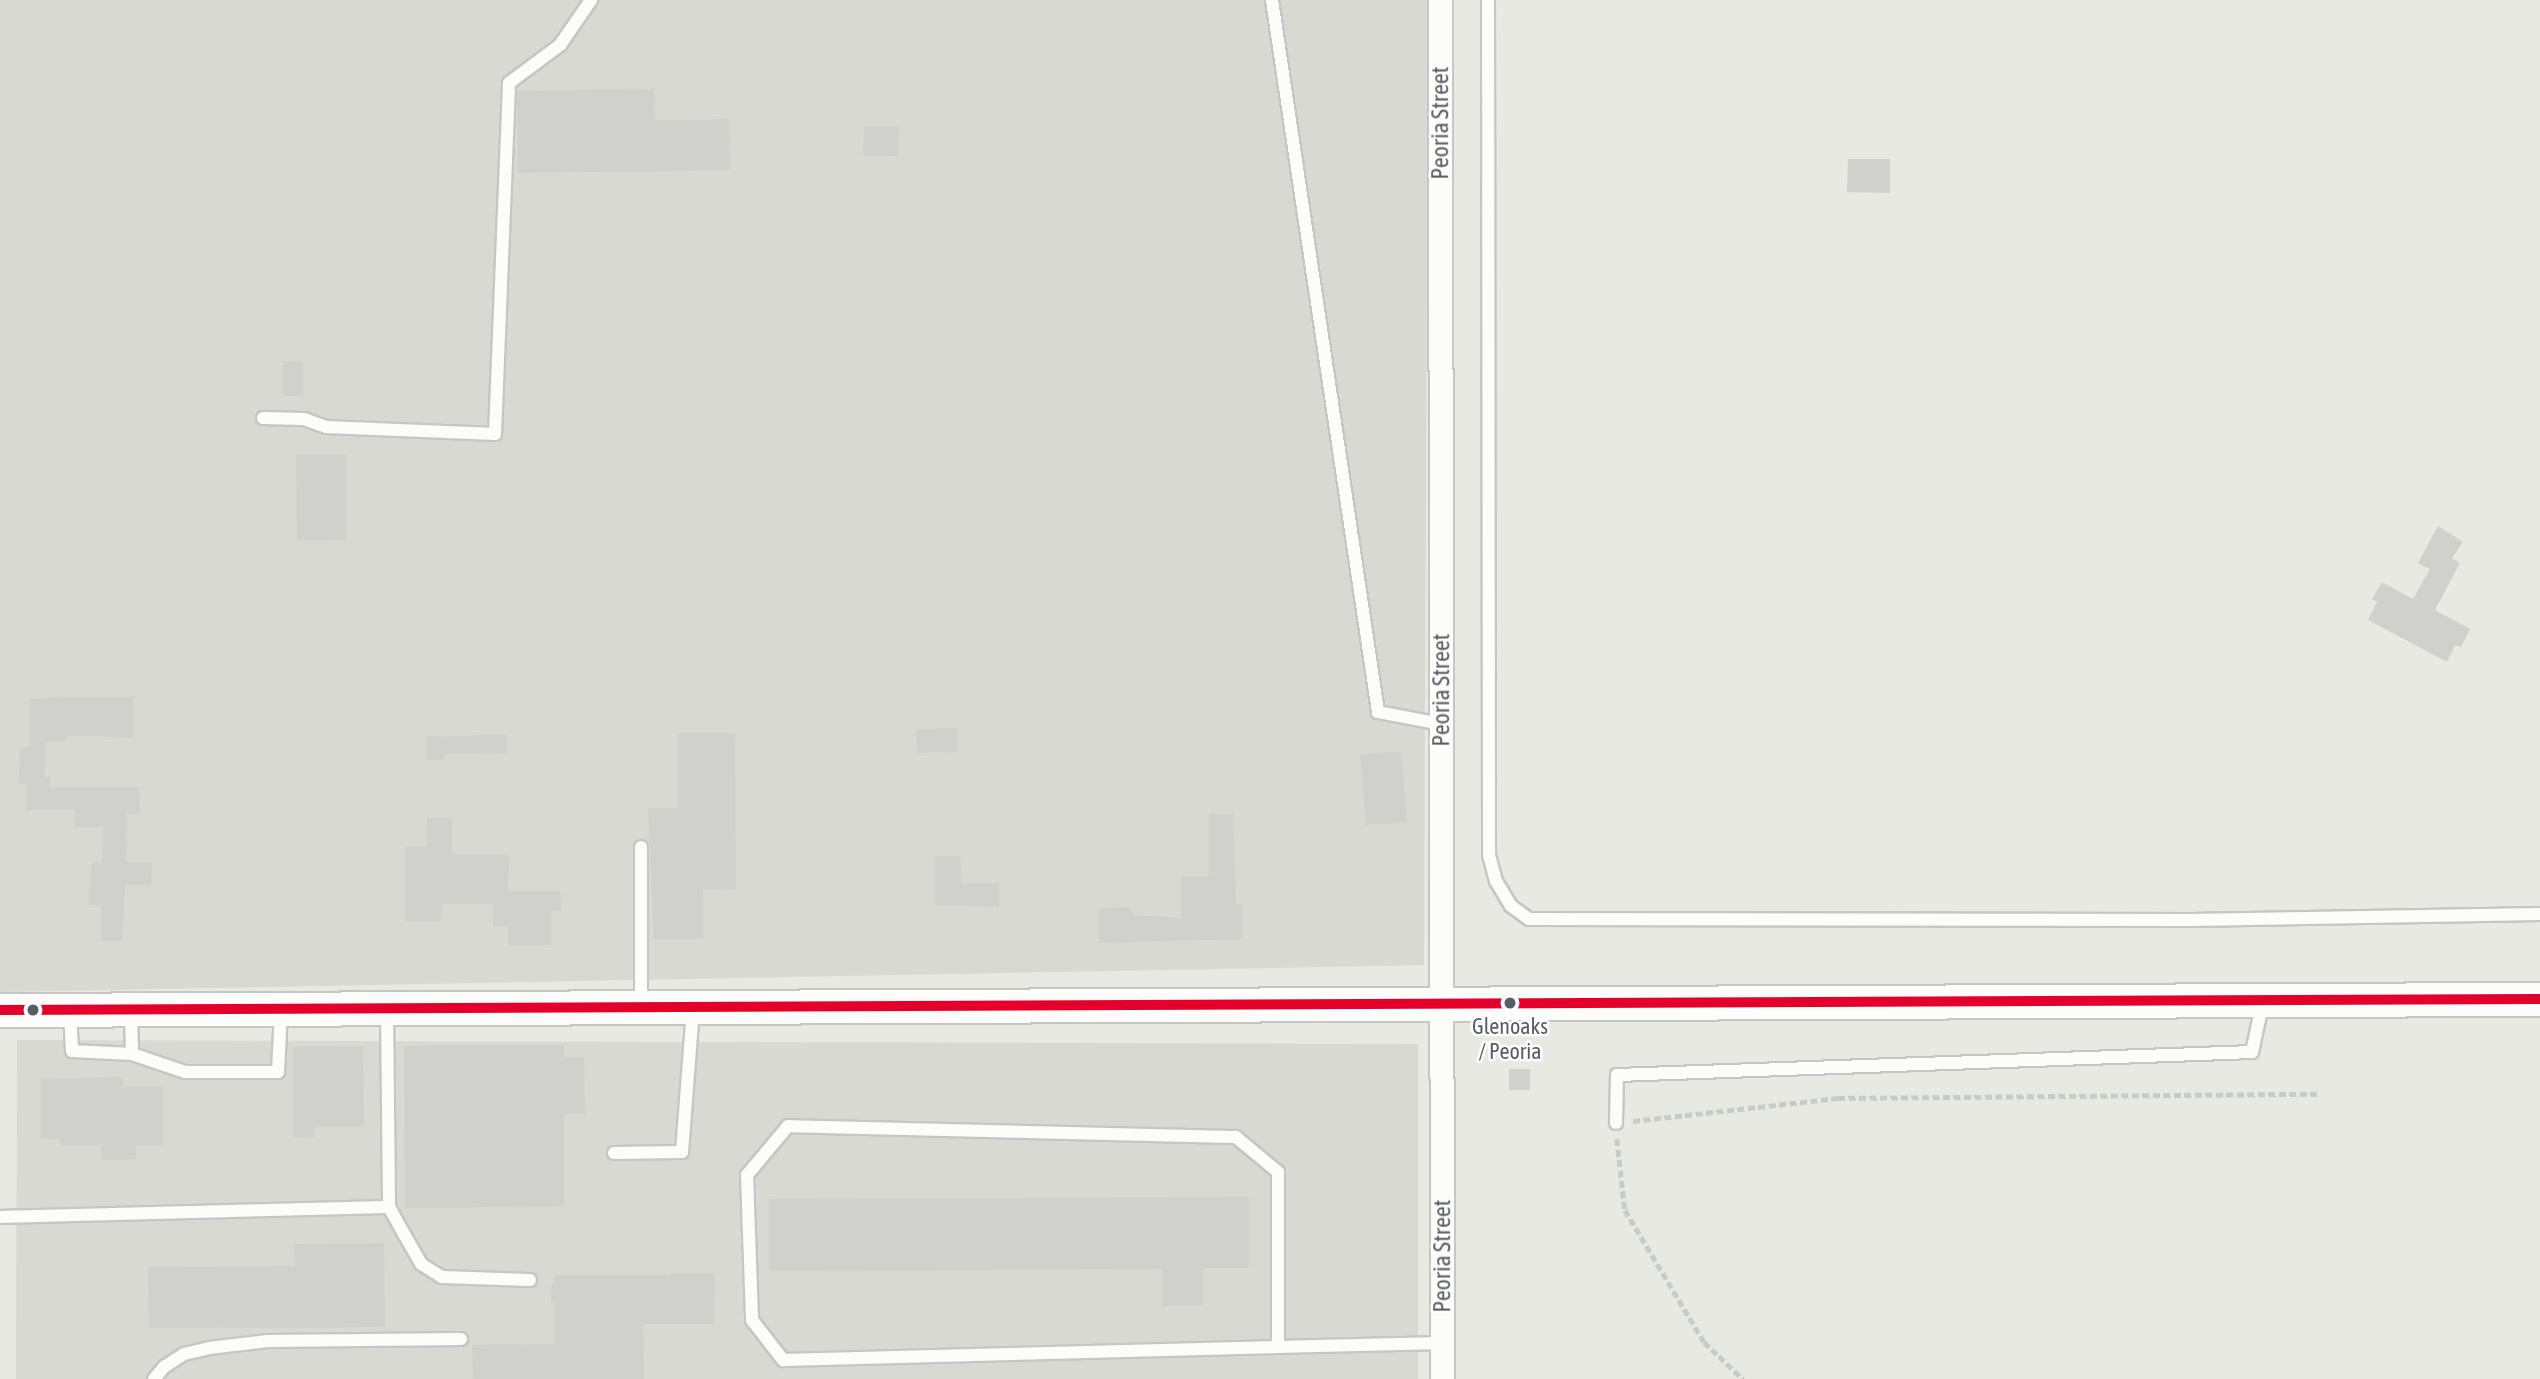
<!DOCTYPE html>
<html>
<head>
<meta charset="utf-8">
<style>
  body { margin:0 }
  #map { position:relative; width:2540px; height:1379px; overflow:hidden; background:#e9e9e3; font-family:"Asap Condensed",sans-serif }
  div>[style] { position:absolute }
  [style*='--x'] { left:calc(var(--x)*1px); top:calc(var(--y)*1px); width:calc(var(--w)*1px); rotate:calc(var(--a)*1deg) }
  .industrial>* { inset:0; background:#d9d9d3 }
  .building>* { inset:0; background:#d0d0cc }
  .path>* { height:4.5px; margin-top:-2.25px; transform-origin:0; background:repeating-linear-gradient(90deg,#c6ccc9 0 7px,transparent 0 10.5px) }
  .roads { filter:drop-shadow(2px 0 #c6c7c5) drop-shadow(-2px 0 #c6c7c5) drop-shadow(0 2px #c6c7c5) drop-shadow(0 -2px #c6c7c5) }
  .lane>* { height:12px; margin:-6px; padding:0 6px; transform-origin:6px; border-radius:6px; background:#fcfcfb }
  .street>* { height:23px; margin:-11.5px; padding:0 11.5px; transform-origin:11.5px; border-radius:11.5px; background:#fcfcfb }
  .secondary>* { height:33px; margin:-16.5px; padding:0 16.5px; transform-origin:16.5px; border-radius:16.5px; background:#fcfcfb }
  .bus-1>* { height:10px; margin:-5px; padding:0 5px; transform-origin:5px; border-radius:5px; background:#e4002b }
  .dots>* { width:19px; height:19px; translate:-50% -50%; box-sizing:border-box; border:4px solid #fff; border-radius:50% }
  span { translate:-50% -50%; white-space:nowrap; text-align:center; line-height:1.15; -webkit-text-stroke:5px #fff; paint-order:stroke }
  .bus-label { font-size:22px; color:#595c62 }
  .street-label { font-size:24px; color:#595c62 }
</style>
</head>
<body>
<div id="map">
  <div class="industrial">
    <div style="clip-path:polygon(0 0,1428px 0,1424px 965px,0 992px)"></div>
    <div style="clip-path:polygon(17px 1040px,1418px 1044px,1418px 1379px,16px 1379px)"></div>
  </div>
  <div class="building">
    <div style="clip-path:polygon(654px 89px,655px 120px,729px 119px,730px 170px,518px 173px,517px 91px)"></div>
    <div style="clip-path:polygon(864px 127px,899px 127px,898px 156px,863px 155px)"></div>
    <div style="clip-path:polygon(1848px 159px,1890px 159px,1890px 193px,1847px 192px)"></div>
    <div style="clip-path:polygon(283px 361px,303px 361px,303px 396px,283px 396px)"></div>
    <div style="clip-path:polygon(296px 455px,346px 455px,346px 540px,297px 541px)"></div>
    <div style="clip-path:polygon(2438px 526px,2463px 542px,2452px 558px,2460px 563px,2435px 610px,2470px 629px,2461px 647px,2455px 645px,2447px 662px,2368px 620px,2377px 602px,2372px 599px,2382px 582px,2413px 599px,2430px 569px,2418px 563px)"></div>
    <div style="clip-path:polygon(66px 697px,134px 697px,133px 738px,66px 735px,66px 740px,46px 743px,44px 777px,50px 777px,50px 787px,139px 787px,140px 814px,127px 814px,126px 862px,152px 863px,151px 885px,125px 885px,122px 941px,101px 941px,101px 905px,89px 905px,91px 867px,93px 863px,102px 863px,103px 827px,75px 827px,75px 810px,26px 810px,26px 784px,19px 784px,20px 748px,30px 746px,30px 699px)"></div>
    <div style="clip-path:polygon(957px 728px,958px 752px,917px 753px,916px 730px)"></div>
    <div style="clip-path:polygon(678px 733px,735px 733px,736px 889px,703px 890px,703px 939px,654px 939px,648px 808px,678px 808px)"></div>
    <div style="clip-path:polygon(507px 734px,507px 753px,444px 754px,444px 760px,426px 761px,426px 737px)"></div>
    <div style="clip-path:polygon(1401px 751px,1407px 822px,1366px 825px,1360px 755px)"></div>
    <div style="clip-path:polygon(1209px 814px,1233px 814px,1236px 904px,1242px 904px,1242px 939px,1099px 943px,1099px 908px,1129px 907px,1134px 915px,1181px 918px,1181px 877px,1209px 877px)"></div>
    <div style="clip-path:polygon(427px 818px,452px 818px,452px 855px,509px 855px,508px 891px,561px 891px,561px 911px,551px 911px,551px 945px,508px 945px,508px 926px,493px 926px,493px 904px,443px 904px,441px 921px,405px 922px,405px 846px,427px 846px)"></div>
    <div style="clip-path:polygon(935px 856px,960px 856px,962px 883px,999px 883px,999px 907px,935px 905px)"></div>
    <div style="clip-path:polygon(465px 1045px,564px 1045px,564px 1058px,584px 1057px,585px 1114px,564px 1114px,564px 1206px,405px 1208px,404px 1046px)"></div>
    <div style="clip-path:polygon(363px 1046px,364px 1127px,314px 1127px,314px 1137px,293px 1138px,293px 1047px)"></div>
    <div style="clip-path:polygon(1509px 1069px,1530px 1069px,1530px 1090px,1509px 1090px)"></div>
    <div style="clip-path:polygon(122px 1077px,122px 1087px,163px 1087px,163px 1145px,136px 1145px,136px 1159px,102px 1160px,102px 1145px,60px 1145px,60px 1139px,41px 1139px,41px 1079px)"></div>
    <div style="clip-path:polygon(1249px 1197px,1249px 1268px,1203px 1268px,1203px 1306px,1162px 1306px,1162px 1269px,769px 1271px,769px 1199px)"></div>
    <div style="clip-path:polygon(384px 1243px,385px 1327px,149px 1328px,148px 1267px,295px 1266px,294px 1244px)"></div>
    <div style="clip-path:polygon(671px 1273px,715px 1273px,714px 1324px,643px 1324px,644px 1379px,473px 1379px,472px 1345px,555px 1344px,555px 1303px,551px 1302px,551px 1284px,555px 1285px,555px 1275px,671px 1275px)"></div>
  </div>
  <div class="path">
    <div style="--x:1633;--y:1121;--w:206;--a:-6.4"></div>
    <div style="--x:1838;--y:1098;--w:482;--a:-0.5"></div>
    <div style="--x:1617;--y:1139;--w:71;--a:83.6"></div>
    <div style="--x:1625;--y:1210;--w:154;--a:59.1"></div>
    <div style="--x:1704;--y:1342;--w:54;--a:43.5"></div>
  </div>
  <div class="roads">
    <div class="lane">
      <div style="--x:1272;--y:0;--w:720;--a:81.53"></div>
      <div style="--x:1378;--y:712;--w:64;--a:10.8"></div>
      <div style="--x:1488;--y:0;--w:855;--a:89.93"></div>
      <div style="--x:1489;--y:855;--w:27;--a:75"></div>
      <div style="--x:1496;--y:881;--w:29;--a:59"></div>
      <div style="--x:1511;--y:906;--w:22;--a:36"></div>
      <div style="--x:1529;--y:919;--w:661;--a:0.09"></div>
      <div style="--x:2190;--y:920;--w:350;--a:-1"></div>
      <div style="--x:263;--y:418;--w:41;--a:1.4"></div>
      <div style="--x:304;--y:419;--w:23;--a:20"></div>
      <div style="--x:326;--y:427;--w:169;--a:2.4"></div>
      <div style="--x:495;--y:434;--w:351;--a:-87.7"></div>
      <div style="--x:509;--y:83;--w:64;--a:-36.7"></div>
      <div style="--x:560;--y:45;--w:55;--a:-55.4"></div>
      <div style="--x:641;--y:1005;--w:158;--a:-90"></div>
      <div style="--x:387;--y:1010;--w:197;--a:89.4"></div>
      <div style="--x:389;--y:1207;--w:31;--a:61"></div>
      <div style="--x:404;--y:1234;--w:34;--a:60"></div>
      <div style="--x:421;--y:1264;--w:25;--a:32"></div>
      <div style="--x:442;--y:1277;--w:88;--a:2"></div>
      <div style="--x:70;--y:1012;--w:39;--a:87"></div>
      <div style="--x:72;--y:1051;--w:60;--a:2.9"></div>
      <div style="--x:132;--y:1054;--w:43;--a:-91.3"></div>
      <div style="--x:132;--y:1054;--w:56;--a:18.8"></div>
      <div style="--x:185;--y:1072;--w:93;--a:0"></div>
      <div style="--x:278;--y:1072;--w:61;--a:-87.2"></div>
      <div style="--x:1616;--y:1123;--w:48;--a:-88.8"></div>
      <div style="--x:1617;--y:1075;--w:635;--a:-2.07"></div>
      <div style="--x:2252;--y:1052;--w:52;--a:-77.8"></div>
      <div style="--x:614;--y:1153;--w:68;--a:-0.8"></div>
      <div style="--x:682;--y:1152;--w:143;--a:-85.6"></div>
      <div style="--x:0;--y:1217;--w:389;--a:-1.5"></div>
      <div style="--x:1278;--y:1347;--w:175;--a:-90"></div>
      <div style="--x:1278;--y:1172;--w:55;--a:-140.2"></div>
      <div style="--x:1236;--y:1137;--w:448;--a:-178.6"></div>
      <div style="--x:788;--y:1126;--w:64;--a:129.9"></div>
      <div style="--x:747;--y:1175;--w:145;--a:88"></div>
      <div style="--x:752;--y:1320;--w:51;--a:52.2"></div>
      <div style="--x:783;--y:1360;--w:495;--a:-1.5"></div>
      <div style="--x:1278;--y:1347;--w:164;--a:-1.4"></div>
      <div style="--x:154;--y:1379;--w:16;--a:-50"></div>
      <div style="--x:164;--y:1367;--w:24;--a:-33"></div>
      <div style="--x:184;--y:1354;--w:26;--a:-13"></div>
      <div style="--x:209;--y:1348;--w:59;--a:-6.8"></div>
      <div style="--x:268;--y:1341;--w:193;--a:-0.6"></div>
    </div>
    <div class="street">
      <div style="--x:1440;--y:0;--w:1379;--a:89.92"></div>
    </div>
    <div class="secondary">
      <div style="--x:0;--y:1010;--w:2540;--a:-0.25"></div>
    </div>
  </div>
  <div class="bus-1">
    <div style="--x:0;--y:1010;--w:2540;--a:-0.25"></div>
  </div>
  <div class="dots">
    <div style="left:1510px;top:1003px;background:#595c62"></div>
    <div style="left:33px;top:1010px;background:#595c62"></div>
  </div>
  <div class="bus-label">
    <span style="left:1510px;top:1039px">Glenoaks<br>/ Peoria</span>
  </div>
  <div class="street-label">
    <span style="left:1440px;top:123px;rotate:-90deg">Peoria Street</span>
    <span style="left:1441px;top:690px;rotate:-90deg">Peoria Street</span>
    <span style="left:1442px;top:1256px;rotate:-90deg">Peoria Street</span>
  </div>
</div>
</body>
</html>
